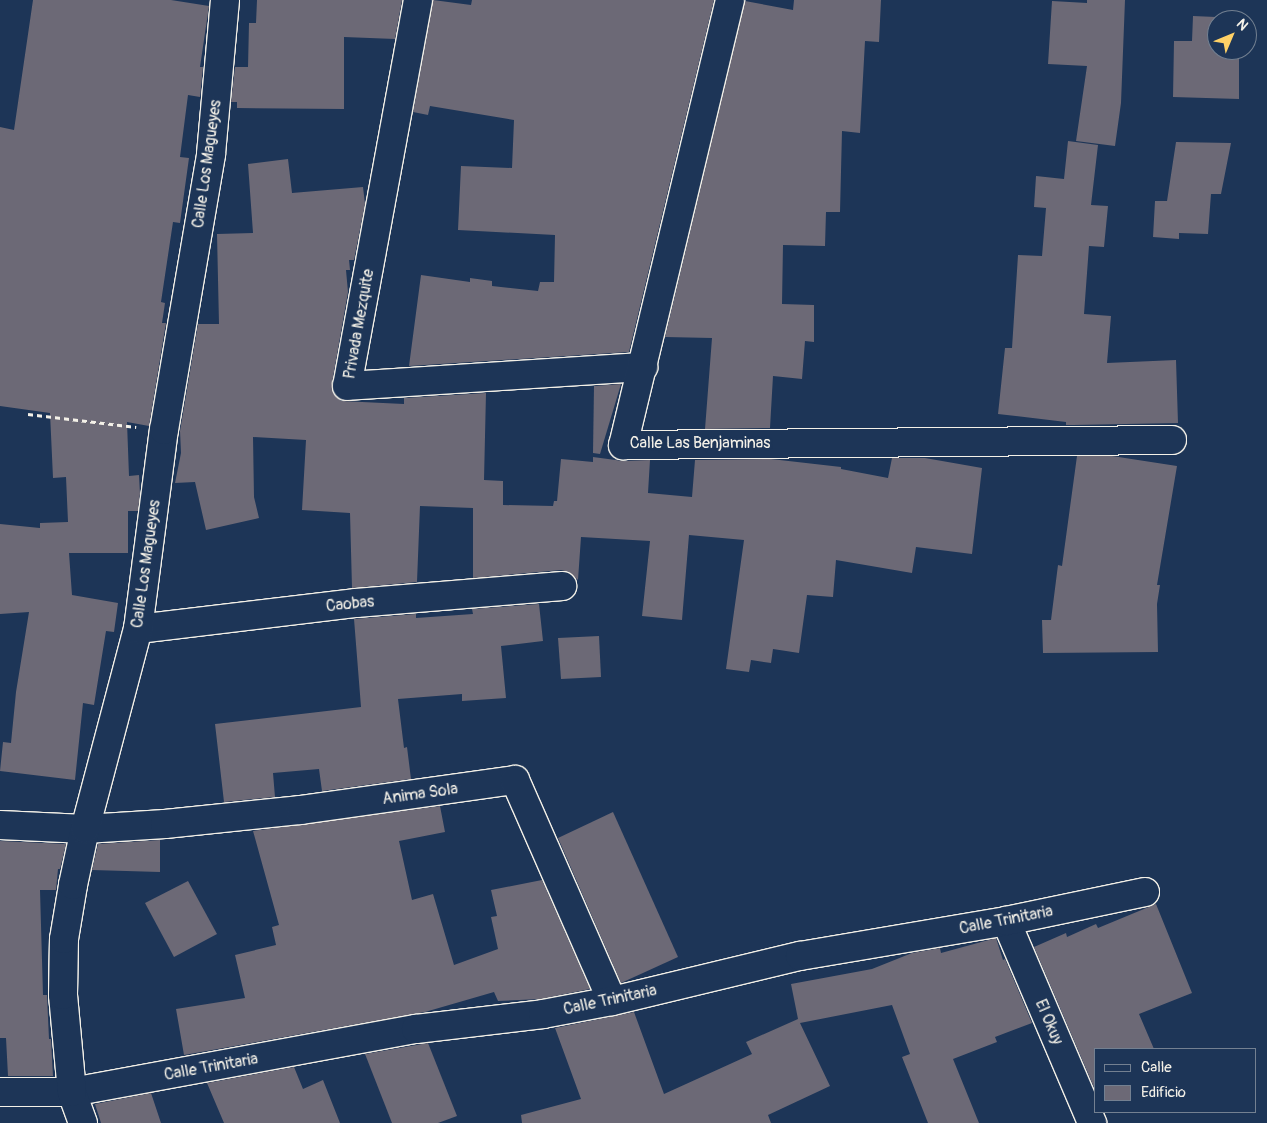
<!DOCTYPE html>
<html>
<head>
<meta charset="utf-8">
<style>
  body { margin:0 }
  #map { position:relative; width:1267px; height:1123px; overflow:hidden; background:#1d3557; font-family:Pangolin,sans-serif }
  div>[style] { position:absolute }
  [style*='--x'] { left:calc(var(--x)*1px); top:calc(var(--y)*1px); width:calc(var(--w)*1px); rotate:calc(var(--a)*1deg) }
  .building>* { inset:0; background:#6c6976 }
  .path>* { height:3px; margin-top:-1.5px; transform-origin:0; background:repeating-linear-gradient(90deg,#f4f1e8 0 5px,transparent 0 9px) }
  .roads { filter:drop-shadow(1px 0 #f4f1e8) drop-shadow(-1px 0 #f4f1e8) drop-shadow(0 1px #f4f1e8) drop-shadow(0 -1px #f4f1e8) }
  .minor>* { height:28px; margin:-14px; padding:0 14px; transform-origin:14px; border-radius:14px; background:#1d3557 }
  span { translate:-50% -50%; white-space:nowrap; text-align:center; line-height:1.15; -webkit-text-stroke:4.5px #1d3557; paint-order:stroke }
  .street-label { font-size:16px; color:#f4f1e8 }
  .legend { position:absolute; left:1094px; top:1048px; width:162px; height:65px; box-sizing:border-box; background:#1d3557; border:1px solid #738091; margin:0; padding:6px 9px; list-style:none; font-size:15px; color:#f4f1e8 }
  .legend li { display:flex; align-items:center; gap:10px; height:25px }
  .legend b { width:25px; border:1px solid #738091 }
  .north { position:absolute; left:1207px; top:10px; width:50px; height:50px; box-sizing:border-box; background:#1d3557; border:1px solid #738091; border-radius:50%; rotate:45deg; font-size:14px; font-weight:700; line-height:20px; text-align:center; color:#f4f1e8 }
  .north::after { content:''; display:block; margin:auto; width:18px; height:22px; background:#ffd166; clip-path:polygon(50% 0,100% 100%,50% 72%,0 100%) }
</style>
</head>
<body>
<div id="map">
  <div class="building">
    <div style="clip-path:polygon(33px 0,171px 0,209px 6px,200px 67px,203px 67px,200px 97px,188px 95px,180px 157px,189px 158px,180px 223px,173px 222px,161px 302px,165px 303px,162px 323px,166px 323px,149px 426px,127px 422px,129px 476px,139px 475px,140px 494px,138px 511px,128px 511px,128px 553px,69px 553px,72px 595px,118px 603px,114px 632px,106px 631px,94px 705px,83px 703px,75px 780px,0 771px,3px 742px,11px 743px,16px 692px,29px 612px,0 614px,0 524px,40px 528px,40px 523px,68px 522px,66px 477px,53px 478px,50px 413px,0 406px,0 127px,14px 130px)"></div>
    <div style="clip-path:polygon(257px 0,402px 0,395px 39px,344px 37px,344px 109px,237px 108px,237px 102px,231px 102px,235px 67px,248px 67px,249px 23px,256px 23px)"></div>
    <div style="clip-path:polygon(433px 0,471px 5px,472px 0,714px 0,629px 352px,409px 366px,421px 275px,470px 282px,470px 278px,492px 281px,492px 286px,538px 291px,540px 282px,554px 282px,555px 235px,458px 230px,461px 166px,512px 168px,514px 120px,430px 106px,428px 115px,413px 112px)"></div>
    <div style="clip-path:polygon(794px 0,881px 0,879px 42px,865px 41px,860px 133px,842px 131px,840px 212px,826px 212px,825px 246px,783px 245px,782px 304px,814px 305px,814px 342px,805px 341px,802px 379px,773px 376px,770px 428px,705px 429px,712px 338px,665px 337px,745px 1px,793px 10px)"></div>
    <div style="clip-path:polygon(1087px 0,1125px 0,1121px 103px,1115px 146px,1076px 141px,1087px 66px,1048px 64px,1052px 1px,1087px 3px)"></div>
    <div style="clip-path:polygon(1193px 16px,1239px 18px,1239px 20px,1217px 20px,1217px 50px,1239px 50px,1239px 99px,1173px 97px,1174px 41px,1192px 41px)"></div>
    <div style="clip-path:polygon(1068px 141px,1098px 145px,1091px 205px,1108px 206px,1104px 247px,1089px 246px,1084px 314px,1111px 316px,1107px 363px,1176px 360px,1178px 423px,1073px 425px,1066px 425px,1066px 422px,998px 414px,1005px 348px,1012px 348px,1018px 255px,1042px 256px,1046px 208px,1034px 207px,1036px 176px,1064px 179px)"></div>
    <div style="clip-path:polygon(1176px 142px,1231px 143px,1221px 194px,1211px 194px,1208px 234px,1179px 233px,1179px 239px,1153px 237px,1155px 201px,1167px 201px)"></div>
    <div style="clip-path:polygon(288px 159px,292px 193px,363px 187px,365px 204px,354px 260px,349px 260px,350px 270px,346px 270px,348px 292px,332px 383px,333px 393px,341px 401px,404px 404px,404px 398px,486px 393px,484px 480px,503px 481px,503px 505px,553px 506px,554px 501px,557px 501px,561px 459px,593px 462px,593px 457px,623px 461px,650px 460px,648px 493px,692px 497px,695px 460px,771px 459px,841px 467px,841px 469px,888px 478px,892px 458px,925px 458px,982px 468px,972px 554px,916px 547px,912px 573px,836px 560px,833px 597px,807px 595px,799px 653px,773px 649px,771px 663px,751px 660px,749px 672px,726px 669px,744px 540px,689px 535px,682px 620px,642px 616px,650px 541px,581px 537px,578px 580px,569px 572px,561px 570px,473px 578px,473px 508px,420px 506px,417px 582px,352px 588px,350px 513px,302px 510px,306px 440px,253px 437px,254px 497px,259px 518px,206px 530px,195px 482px,175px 483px,181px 453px,180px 431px,198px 324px,219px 324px,217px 234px,253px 233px,248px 164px)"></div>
    <div style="clip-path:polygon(621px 384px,600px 454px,593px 453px,594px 386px)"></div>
    <div style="clip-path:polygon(1077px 456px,1112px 456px,1177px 466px,1157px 585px,1160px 585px,1157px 604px,1158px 652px,1043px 653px,1042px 620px,1051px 620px,1058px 565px,1062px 566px)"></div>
    <div style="clip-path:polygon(539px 604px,543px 641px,501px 646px,506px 698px,462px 701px,462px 694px,398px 699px,404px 748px,407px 747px,411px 779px,322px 791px,319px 769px,273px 773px,275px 797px,224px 802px,215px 724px,361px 707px,354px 619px,416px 614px,416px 618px,473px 614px,472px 609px)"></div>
    <div style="clip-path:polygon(599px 636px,601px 677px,561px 679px,558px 638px)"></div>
    <div style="clip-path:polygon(440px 806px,445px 832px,399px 841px,412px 900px,433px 894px,454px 965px,498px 949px,491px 917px,497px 916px,491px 890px,542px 880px,590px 989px,541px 999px,498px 1001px,494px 992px,425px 1012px,184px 1055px,176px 1009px,245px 998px,235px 955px,276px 945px,272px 927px,279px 925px,253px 831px)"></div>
    <div style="clip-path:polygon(613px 812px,678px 957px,621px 983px,558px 838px)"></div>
    <div style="clip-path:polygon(160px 840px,160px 872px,92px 870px,98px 844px)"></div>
    <div style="clip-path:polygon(0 841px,66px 844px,60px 869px,58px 869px,56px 890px,40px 890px,43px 995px,47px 995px,49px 1039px,51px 1039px,53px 1076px,8px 1076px,6px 1038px,0 1038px)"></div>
    <div style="clip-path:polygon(188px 881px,217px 934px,174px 957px,145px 903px)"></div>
    <div style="clip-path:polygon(1156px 904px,1192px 993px,1139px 1014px,1154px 1049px,1096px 1049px,1096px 1092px,1034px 947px,1066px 933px,1067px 937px,1096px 924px,1098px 928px)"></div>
    <div style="clip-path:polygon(996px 938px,1003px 960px,1005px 959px,1032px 1023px,995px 1037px,997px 1042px,953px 1059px,979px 1123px,928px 1123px,902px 1057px,910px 1054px,892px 1005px,800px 1023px,830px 1086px,768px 1115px,771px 1123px,522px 1123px,521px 1115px,581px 1099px,555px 1028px,634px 1012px,664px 1094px,752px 1054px,746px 1042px,798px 1019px,791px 984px,872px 969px,912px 953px,940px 948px,941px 953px)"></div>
    <div style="clip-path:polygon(428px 1043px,457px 1116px,438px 1123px,392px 1123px,365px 1054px)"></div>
    <div style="clip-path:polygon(294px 1067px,303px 1089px,323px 1080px,340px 1123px,224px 1123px,207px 1083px)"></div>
    <div style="clip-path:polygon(151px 1093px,161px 1123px,101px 1123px,95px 1104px)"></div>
  </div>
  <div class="path">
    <div style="--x:28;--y:414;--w:109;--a:6.9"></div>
  </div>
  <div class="roads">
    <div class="minor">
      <div style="--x:418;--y:0;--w:392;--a:100.4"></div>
      <div style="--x:347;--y:386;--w:297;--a:-3.7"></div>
      <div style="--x:730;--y:0;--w:458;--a:103.5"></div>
      <div style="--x:623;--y:445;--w:549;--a:-0.52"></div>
      <div style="--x:138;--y:629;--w:220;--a:-6.8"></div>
      <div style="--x:356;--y:603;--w:207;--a:-4.7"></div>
      <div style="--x:0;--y:825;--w:85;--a:2.7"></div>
      <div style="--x:85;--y:829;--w:80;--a:-3.6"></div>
      <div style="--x:165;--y:824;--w:137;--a:-5.9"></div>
      <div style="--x:301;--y:810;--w:216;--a:-8"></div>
      <div style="--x:515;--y:780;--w:241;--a:66.3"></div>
      <div style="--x:1006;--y:921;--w:220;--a:66.9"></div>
      <div style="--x:0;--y:1092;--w:72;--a:0"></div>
      <div style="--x:72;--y:1092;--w:350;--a:-10.4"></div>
      <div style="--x:416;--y:1029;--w:128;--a:-6.7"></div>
      <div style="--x:543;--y:1014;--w:70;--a:-10.7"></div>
      <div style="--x:612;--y:1001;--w:193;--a:-13.5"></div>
      <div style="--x:800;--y:956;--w:209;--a:-9.6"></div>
      <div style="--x:1006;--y:921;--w:142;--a:-11.8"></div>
      <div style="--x:83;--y:1123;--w:33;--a:-110"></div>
      <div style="--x:72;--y:1092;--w:97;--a:-95.3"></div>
      <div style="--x:63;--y:995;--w:56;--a:-89"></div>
      <div style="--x:64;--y:939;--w:55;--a:-80.5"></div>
      <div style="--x:73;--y:885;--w:57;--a:-77.9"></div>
      <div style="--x:85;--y:829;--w:207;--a:-75.2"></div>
      <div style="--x:138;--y:629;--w:201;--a:-82.6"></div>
      <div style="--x:164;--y:430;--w:280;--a:-80.3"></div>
      <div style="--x:211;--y:154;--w:155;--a:-84.8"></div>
    </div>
  </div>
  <div class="street-label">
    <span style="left:207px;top:164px;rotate:-82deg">Calle Los Magueyes</span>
    <span style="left:359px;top:324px;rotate:-80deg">Privada Mezquite</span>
    <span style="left:700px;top:443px">Calle Las Benjaminas</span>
    <span style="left:146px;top:564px;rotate:-82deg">Calle Los Magueyes</span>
    <span style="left:350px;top:604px;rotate:-6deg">Caobas</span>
    <span style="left:420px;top:794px;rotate:-8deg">Anima Sola</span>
    <span style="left:1006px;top:920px;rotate:-11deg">Calle Trinitaria</span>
    <span style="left:610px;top:1000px;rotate:-12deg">Calle Trinitaria</span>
    <span style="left:1049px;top:1022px;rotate:67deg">El Okuy</span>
    <span style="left:211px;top:1067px;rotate:-10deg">Calle Trinitaria</span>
  </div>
  <ul class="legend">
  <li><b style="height:6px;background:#1d3557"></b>Calle</li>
  <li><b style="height:14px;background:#6c6976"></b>Edificio</li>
  </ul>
  <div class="north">N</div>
</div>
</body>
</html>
